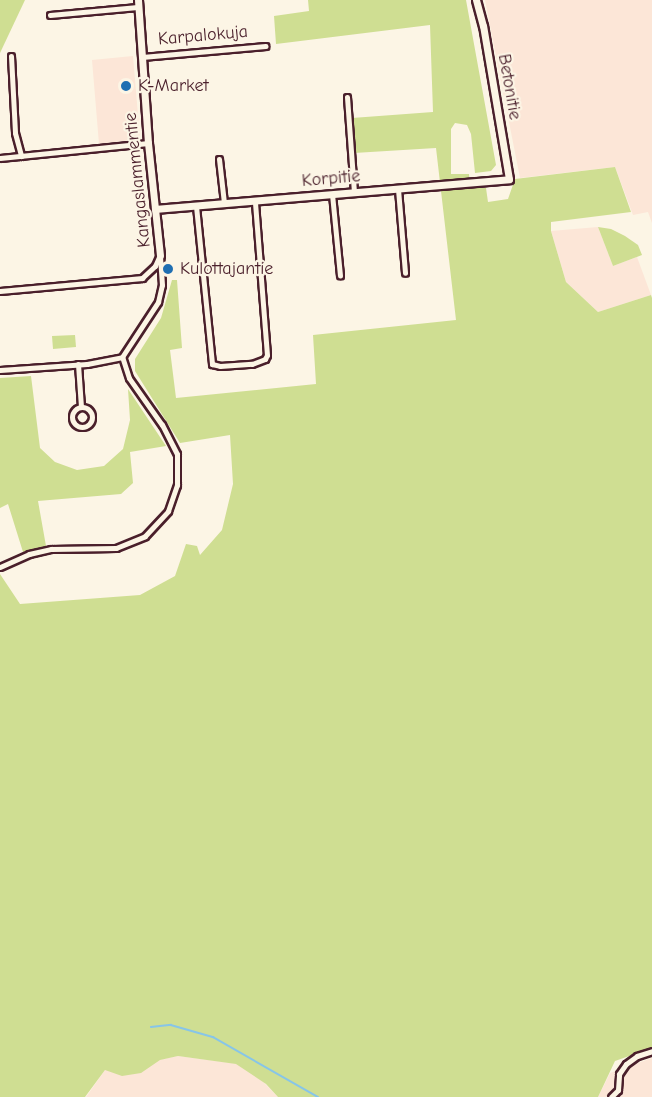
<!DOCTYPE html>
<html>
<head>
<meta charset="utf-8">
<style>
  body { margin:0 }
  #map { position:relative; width:652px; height:1097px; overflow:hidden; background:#fcf5e5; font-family:"Comic Neue",sans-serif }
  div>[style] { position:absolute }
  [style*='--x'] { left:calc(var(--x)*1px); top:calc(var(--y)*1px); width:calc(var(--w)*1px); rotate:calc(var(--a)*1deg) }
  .built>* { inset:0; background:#fce6d7 }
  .green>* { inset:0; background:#cfde92 }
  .stream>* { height:1.5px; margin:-0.75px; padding:0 0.75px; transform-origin:0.75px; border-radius:0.75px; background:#87c5e8 }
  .roads { filter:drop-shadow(2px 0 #4a1f2b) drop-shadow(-2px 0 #4a1f2b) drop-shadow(0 2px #4a1f2b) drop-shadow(0 -2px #4a1f2b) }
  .minor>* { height:5px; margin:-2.5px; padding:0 2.5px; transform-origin:2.5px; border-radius:2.5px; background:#fcf5e5 }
  .minor>.ring { margin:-2.5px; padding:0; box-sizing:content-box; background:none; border:5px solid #fcf5e5; border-radius:50% }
  .tertiary>* { height:7px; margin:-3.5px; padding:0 3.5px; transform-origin:3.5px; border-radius:3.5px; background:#fcf5e5 }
  .dots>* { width:16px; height:16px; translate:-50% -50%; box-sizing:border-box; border:3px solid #fcf5e5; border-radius:50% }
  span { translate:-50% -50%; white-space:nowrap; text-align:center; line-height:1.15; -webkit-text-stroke:4.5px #fcf5e5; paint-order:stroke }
  .street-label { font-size:18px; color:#4a1f2b }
  .poi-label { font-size:18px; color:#4a1f2b }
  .left { translate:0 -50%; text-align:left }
</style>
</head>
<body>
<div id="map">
  <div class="built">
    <div style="clip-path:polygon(485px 0,652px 0,652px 223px,648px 212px,633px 215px,615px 167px,520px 178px)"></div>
    <div style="clip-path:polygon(133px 56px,140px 139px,99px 144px,92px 60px)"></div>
    <div style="clip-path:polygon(598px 227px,613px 266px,637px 257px,651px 295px,598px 312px,566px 282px,551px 231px)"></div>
    <div style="clip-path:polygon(178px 1056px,247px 1065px,278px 1097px,86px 1097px,105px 1070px)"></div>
    <div style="clip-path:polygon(652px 1058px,652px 1097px,598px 1097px,610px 1073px)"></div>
  </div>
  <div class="green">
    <div style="clip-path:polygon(0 0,25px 0,0 53px)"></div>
    <div style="clip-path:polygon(308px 0,466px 0,496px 165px,491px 171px,475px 173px,471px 134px,467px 125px,455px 123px,451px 129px,451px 174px,469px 174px,470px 188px,486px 188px,488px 202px,508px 199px,515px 179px,615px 167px,631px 212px,551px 222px,551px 231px,566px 282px,598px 312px,651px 295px,652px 298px,652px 1048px,615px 1061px,598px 1097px,278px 1097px,266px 1084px,236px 1064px,178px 1056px,160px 1060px,141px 1073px,122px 1076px,105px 1070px,85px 1097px,0 1097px,0 574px,20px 604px,140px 595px,175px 576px,186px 544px,197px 546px,200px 555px,222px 530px,233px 484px,230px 435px,180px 443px,135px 371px,135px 359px,161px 318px,172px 280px,177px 280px,182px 348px,170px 350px,176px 398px,316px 384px,313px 335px,456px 320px,436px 148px,354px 153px,352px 118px,433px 112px,430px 25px,276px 44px,274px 16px,309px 11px)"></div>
    <div style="clip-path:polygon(598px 227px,611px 229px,625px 236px,638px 245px,642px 255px,613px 266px)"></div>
    <div style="clip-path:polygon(75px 335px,76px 347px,53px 349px,52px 336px)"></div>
    <div style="clip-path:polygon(31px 376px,40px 448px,55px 462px,77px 470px,104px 466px,123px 449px,130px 420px,128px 389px,166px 446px,130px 452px,133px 483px,121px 494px,38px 501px,46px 546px,23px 552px,8px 504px,0 508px,0 378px)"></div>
  </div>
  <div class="stream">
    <div style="--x:151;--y:1027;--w:20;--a:-6"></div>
    <div style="--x:171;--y:1025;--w:44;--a:15.9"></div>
    <div style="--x:213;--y:1037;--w:121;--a:29.7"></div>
  </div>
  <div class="roads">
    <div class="minor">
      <div style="--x:50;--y:15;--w:88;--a:-5.2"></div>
      <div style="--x:11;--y:56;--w:77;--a:87"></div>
      <div style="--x:15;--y:133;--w:24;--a:75"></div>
      <div style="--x:142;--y:57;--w:124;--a:-5.1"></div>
      <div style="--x:347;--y:97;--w:95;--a:85.8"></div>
      <div style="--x:0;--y:158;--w:149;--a:-5.8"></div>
      <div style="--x:219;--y:159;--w:44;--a:83.5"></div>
      <div style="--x:398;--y:189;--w:84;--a:85.2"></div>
      <div style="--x:332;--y:194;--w:82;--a:84.4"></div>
      <div style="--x:196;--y:206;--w:159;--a:84.2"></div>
      <div style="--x:212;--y:364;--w:8;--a:14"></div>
      <div style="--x:220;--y:366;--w:32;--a:-4"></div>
      <div style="--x:252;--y:364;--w:14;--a:-21"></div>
      <div style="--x:265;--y:359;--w:4;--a:-63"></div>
      <div style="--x:267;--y:355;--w:154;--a:-94.5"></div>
      <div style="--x:0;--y:291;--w:143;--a:-5.2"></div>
      <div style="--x:142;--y:278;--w:18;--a:-43"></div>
      <div style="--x:155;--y:266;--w:12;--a:-66"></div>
      <div style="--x:78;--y:364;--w:43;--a:86"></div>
      <div style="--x:0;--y:370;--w:87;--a:-3.9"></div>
      <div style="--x:87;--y:364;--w:36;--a:-11"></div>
      <div style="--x:122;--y:357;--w:66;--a:-56.8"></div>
      <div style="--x:158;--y:302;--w:17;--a:-77"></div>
      <div style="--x:162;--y:285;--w:30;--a:-94"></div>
      <div class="ring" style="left:72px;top:407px;width:15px;height:15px"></div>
      <div style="--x:0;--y:567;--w:32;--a:-24"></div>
      <div style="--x:29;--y:554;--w:23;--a:-13"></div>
      <div style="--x:51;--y:549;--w:65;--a:-0.9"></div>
      <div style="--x:116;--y:548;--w:31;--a:-22"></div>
      <div style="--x:145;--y:536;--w:34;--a:-47"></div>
      <div style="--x:168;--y:511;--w:28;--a:-71"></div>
      <div style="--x:177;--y:485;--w:31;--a:-90"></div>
      <div style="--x:177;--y:454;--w:33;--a:-117"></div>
      <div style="--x:162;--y:425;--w:57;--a:-125.1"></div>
      <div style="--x:129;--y:378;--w:22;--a:-108"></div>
      <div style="--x:611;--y:1097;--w:10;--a:-45"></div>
      <div style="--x:618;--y:1090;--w:16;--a:-86"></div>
      <div style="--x:619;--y:1074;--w:12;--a:-55"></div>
      <div style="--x:626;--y:1064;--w:14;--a:-36"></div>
      <div style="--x:637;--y:1056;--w:16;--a:-18"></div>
    </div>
    <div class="tertiary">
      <div style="--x:138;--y:0;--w:143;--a:86"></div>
      <div style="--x:148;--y:143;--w:113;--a:83.9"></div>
      <div style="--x:155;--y:209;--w:355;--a:-4.8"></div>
      <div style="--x:509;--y:179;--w:155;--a:-99.6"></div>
      <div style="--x:483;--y:26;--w:27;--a:-105"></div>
    </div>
  </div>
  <div class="dots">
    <div style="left:126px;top:86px;background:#1f6fb2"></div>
    <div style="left:168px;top:269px;background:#1f6fb2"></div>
  </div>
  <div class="street-label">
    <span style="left:203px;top:36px;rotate:-5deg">Karpalokuja</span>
    <span style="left:509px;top:87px;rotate:80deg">Betonitie</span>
    <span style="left:331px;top:179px;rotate:-5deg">Korpitie</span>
    <span style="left:138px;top:180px;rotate:-96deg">Kangaslammentie</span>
  </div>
  <div class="poi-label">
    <span class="left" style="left:138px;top:86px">K-Market</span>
    <span class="left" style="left:180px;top:269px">Kulottajantie</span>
  </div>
</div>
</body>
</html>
